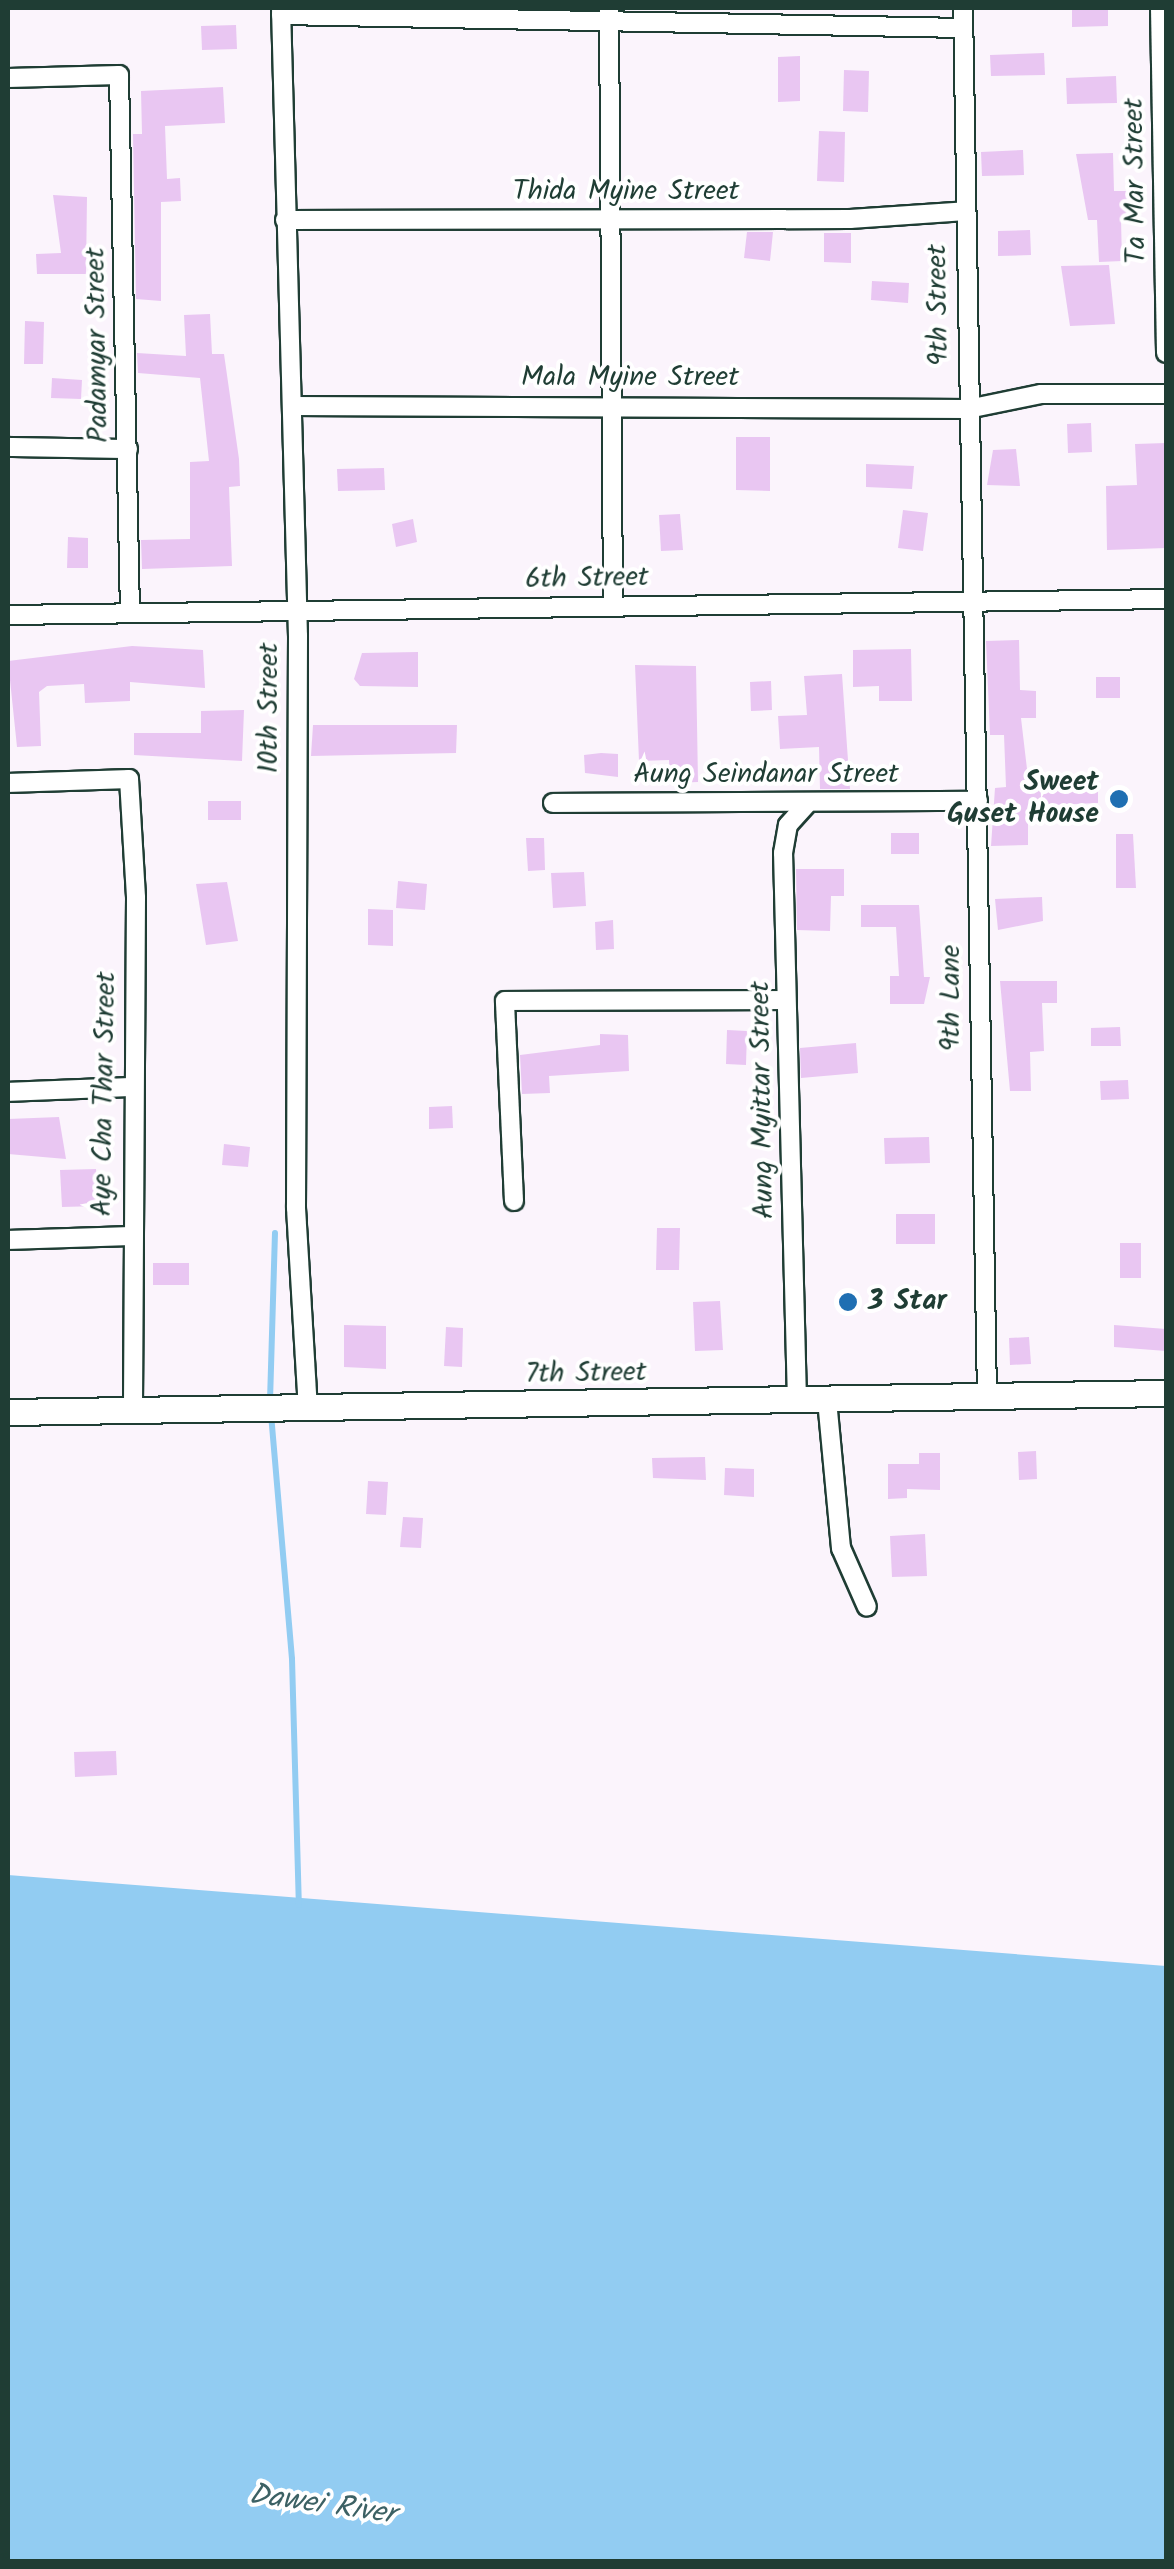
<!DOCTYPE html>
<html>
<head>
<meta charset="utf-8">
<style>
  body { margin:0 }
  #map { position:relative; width:1174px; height:2569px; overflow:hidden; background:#fbf4fc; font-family:Kalam,sans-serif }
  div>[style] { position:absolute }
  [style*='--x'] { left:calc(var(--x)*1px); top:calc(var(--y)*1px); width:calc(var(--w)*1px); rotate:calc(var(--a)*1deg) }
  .water>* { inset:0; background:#92ccf2 }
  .stream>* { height:6px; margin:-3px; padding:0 3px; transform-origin:3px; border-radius:3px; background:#92ccf2 }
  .building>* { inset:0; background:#e9c6f2 }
  .roads { filter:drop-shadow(2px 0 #1f3d34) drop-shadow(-2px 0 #1f3d34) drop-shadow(0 2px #1f3d34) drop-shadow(0 -2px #1f3d34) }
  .street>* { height:18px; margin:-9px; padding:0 9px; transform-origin:9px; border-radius:9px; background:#fff }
  .secondary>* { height:25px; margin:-12.5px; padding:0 12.5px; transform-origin:12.5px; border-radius:12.5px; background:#fff }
  .dots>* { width:28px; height:28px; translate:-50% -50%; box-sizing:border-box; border:5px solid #fff; border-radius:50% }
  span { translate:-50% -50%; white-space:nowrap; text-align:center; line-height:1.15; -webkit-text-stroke:8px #fff; paint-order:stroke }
  .street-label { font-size:28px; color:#1f3d34 }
  .poi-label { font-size:28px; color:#1f3d34; font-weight:700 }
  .right { translate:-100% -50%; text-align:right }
  .left { translate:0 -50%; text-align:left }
  .water-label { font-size:30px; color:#3c6164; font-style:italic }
  .frame { position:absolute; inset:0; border:10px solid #1f3d34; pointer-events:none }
</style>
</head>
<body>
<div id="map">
  <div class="water">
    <div style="clip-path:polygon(8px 1875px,1166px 1966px,1166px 2561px,8px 2561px)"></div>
  </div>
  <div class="stream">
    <div style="--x:270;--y:1401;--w:168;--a:-88.3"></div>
    <div style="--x:271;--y:1414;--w:246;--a:85.1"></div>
    <div style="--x:292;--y:1659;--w:246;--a:88.4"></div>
  </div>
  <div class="building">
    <div style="clip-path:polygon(1072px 8px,1108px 8px,1108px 26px,1072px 27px)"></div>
    <div style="clip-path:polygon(236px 25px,237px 49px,202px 50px,201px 26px)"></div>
    <div style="clip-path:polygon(1044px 53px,1045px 75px,991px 76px,990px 55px)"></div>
    <div style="clip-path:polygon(800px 56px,800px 101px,778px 102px,778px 57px)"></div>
    <div style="clip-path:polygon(844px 70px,869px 71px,868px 112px,843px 111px)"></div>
    <div style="clip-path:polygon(1116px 76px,1117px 103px,1067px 104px,1066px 78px)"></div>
    <div style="clip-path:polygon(223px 87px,225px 123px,165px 126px,167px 179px,180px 178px,181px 201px,161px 202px,161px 301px,136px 299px,133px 134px,142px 134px,141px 91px)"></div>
    <div style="clip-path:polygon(819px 131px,845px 132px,844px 182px,817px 181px)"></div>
    <div style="clip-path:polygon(1023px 150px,1024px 175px,982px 176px,981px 152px)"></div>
    <div style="clip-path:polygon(1113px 153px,1114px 191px,1128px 191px,1129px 219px,1121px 219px,1122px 261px,1099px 262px,1097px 220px,1088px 220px,1076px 154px)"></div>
    <div style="clip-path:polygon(53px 195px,87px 197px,86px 274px,37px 274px,36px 254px,61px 253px)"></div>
    <div style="clip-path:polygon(1030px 230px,1031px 255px,998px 256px,998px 231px)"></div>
    <div style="clip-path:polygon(747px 232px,773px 232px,770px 261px,744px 258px)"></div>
    <div style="clip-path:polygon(824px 233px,851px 233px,851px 263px,824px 262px)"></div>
    <div style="clip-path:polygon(1109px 265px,1115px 324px,1070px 326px,1061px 266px)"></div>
    <div style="clip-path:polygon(872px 281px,909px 283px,908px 303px,871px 300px)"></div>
    <div style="clip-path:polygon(210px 314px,212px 354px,224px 354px,239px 459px,240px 486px,229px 487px,232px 566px,142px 569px,141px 540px,190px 539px,190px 462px,209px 461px,200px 378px,138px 373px,137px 353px,186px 356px,184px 315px)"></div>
    <div style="clip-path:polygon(25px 321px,44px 322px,43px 364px,24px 364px)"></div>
    <div style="clip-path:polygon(52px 378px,82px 380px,81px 399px,51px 398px)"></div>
    <div style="clip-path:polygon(1091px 423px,1092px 452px,1068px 453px,1067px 424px)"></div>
    <div style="clip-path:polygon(736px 437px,770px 437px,770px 491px,736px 490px)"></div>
    <div style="clip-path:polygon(1166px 443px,1166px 548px,1107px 550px,1106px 486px,1137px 485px,1135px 444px)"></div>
    <div style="clip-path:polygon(1016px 449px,1020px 486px,987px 485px,993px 450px)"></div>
    <div style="clip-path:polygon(866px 464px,914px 466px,912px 489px,866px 487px)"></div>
    <div style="clip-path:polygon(384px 468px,385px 490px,338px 491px,337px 469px)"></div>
    <div style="clip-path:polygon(903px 510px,928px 513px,923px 551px,898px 548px)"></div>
    <div style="clip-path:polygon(680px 514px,683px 550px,661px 551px,659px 515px)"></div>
    <div style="clip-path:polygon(413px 519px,417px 542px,396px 547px,392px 524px)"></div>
    <div style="clip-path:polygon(68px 537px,88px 538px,88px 568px,67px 568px)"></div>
    <div style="clip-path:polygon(1019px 640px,1020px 690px,1036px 691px,1036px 718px,1021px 718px,1029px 786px,1098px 785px,1098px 803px,1028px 806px,1028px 845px,991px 846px,995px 788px,1006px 787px,1004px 735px,990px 735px,986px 641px)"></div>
    <div style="clip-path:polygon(132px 646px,203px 650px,205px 688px,130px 682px,130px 701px,85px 703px,84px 684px,47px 686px,39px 692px,41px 746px,17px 747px,8px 661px)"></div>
    <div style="clip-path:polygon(911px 649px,912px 701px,879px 701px,879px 686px,853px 687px,853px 650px)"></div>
    <div style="clip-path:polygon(418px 652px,418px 687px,360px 686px,354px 679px,362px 653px)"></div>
    <div style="clip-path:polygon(635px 665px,696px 666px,698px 782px,670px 783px,669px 760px,639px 761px)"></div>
    <div style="clip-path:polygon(842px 674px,850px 789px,820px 789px,819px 747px,780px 749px,778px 716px,807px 715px,804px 676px)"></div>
    <div style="clip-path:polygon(1096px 677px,1120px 677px,1120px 698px,1096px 698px)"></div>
    <div style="clip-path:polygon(771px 681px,772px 710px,751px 711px,750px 682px)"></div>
    <div style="clip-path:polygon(244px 710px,242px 761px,134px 755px,134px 733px,201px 733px,201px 711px)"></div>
    <div style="clip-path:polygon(313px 725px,457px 725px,456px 753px,311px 756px)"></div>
    <div style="clip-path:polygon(601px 753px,618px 754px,618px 777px,585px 773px,584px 755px)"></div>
    <div style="clip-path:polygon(208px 801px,241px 801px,241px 820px,208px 820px)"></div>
    <div style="clip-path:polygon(891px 833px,919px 833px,919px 854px,891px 854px)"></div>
    <div style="clip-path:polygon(1116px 834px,1133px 834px,1136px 888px,1116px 888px)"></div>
    <div style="clip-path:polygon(526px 838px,544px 838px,545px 870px,528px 871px)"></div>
    <div style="clip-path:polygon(796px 869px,844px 869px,844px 896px,831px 896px,830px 931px,797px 930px)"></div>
    <div style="clip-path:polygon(584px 872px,586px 906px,553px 908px,551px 873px)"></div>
    <div style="clip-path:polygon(398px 881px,427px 884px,425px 910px,396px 908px)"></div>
    <div style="clip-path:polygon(227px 882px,238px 941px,206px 945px,196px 884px)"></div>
    <div style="clip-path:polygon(1042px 897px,1043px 921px,998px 930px,995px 899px)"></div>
    <div style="clip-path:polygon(861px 905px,919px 905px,924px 977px,930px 977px,924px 1004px,890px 1004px,890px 976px,899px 976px,896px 927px,861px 927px)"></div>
    <div style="clip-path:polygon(368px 909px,393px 910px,393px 946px,368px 945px)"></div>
    <div style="clip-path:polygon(613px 920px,614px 949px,596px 950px,595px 922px)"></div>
    <div style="clip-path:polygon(1000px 981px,1057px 981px,1057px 1003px,1042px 1003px,1044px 1051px,1030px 1052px,1031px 1091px,1010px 1091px)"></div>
    <div style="clip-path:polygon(1120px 1027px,1121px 1046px,1091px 1046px,1091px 1028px)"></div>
    <div style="clip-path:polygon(727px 1030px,747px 1031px,746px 1065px,726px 1064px)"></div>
    <div style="clip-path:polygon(600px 1034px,628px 1035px,629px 1071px,549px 1076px,550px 1093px,522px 1094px,520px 1055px,600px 1045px)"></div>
    <div style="clip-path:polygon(856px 1043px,858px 1073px,801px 1078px,800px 1048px)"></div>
    <div style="clip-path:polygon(1128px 1080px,1129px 1099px,1101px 1100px,1100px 1081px)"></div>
    <div style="clip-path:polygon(452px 1106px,453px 1128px,429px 1129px,429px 1107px)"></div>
    <div style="clip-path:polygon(59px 1117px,66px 1159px,8px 1154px,8px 1119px)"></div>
    <div style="clip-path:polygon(929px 1137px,930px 1163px,885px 1164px,884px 1138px)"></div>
    <div style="clip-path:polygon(224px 1144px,250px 1147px,248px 1167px,222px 1165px)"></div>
    <div style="clip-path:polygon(96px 1169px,98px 1206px,62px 1207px,60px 1170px)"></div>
    <div style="clip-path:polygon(896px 1214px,935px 1214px,935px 1244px,896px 1244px)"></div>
    <div style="clip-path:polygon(657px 1228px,680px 1228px,679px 1270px,656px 1270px)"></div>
    <div style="clip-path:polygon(1120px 1243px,1141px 1243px,1141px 1278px,1120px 1278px)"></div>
    <div style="clip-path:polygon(153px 1263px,189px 1263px,189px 1285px,153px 1285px)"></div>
    <div style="clip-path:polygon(720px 1301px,723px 1350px,695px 1351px,693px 1302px)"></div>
    <div style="clip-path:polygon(344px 1325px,386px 1326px,386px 1369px,344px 1367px)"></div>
    <div style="clip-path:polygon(1114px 1325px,1166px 1329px,1166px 1351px,1114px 1347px)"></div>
    <div style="clip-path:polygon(446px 1327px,463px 1328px,462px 1367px,444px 1366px)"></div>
    <div style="clip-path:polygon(1029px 1337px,1031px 1364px,1010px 1365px,1009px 1338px)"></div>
    <div style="clip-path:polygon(1036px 1451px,1037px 1479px,1019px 1480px,1018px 1452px)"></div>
    <div style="clip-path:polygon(919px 1453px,940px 1453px,940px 1490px,907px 1489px,907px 1498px,888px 1499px,888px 1464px,919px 1464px)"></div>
    <div style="clip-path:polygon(705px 1457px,706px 1480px,653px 1478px,652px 1458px)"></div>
    <div style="clip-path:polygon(725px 1468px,754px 1469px,754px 1497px,724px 1495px)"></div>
    <div style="clip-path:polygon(368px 1481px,388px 1482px,386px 1515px,366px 1514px)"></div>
    <div style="clip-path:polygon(403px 1517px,423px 1518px,421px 1548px,400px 1547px)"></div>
    <div style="clip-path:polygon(925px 1534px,927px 1576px,892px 1577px,890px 1536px)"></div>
    <div style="clip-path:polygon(116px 1751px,117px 1775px,75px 1777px,74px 1752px)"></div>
  </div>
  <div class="roads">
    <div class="street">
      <div style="--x:281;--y:8;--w:628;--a:88.45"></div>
      <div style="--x:298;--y:636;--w:572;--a:90.2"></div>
      <div style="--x:296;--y:1208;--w:201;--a:86.6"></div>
      <div style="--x:609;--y:8;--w:598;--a:89.62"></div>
      <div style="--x:963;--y:8;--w:1387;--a:89.01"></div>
      <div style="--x:1160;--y:8;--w:345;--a:89"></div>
      <div style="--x:281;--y:15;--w:682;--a:1.09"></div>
      <div style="--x:8;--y:78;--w:111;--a:-1.5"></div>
      <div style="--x:119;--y:75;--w:538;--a:88.83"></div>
      <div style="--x:285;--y:220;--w:565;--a:-0.1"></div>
      <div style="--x:850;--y:219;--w:116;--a:-3.9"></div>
      <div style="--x:292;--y:406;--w:676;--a:0.25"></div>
      <div style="--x:968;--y:409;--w:75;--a:-11.6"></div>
      <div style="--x:1041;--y:394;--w:125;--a:0"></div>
      <div style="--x:8;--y:447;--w:120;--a:1"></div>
      <div style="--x:8;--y:615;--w:1158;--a:-0.79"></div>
      <div style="--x:8;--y:783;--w:121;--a:-1.9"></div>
      <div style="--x:129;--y:779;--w:119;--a:86.6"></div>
      <div style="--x:136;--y:898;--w:512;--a:90.34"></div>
      <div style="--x:553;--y:803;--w:425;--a:-0.3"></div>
      <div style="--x:8;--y:1092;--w:126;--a:-2.3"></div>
      <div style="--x:514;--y:1201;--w:200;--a:-92.6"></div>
      <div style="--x:505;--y:1001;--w:278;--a:-0.2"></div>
      <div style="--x:8;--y:1240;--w:122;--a:-1.9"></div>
      <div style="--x:827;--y:1400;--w:149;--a:84.6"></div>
      <div style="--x:841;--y:1548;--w:64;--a:66.2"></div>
      <div style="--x:797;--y:1401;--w:548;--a:-91.46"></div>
      <div style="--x:783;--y:853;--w:28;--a:-80"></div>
      <div style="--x:788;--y:825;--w:27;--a:-48"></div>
    </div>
    <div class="secondary">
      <div style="--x:8;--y:1412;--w:1158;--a:-0.94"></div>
    </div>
  </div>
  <div class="dots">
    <div style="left:1119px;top:799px;background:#1f6fb2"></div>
    <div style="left:848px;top:1302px;background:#1f6fb2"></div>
  </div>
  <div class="street-label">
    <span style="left:1136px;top:181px;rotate:-91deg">Ta Mar Street</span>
    <span style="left:626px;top:192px">Thida Myine Street</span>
    <span style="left:939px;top:305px;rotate:-91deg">9th Street</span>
    <span style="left:98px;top:345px;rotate:-91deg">Padamyar Street</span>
    <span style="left:630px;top:378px">Mala Myine Street</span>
    <span style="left:587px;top:579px;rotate:-1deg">6th Street</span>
    <span style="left:270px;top:708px;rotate:-90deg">10th Street</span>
    <span style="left:766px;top:775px">Aung Seindanar Street</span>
    <span style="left:952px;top:998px;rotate:-90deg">9th Lane</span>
    <span style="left:105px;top:1094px;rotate:-89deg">Aye Cha Thar Street</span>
    <span style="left:763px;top:1100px;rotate:-91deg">Aung Myittar Street</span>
    <span style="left:586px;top:1374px;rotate:-1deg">7th Street</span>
  </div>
  <div class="poi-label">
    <span class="right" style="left:1099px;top:799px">Sweet<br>Guset House</span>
    <span class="left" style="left:868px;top:1302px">3 Star</span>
  </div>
  <div class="water-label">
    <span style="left:322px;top:2505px;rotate:8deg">Dawei River</span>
  </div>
  <div class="frame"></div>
</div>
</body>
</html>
